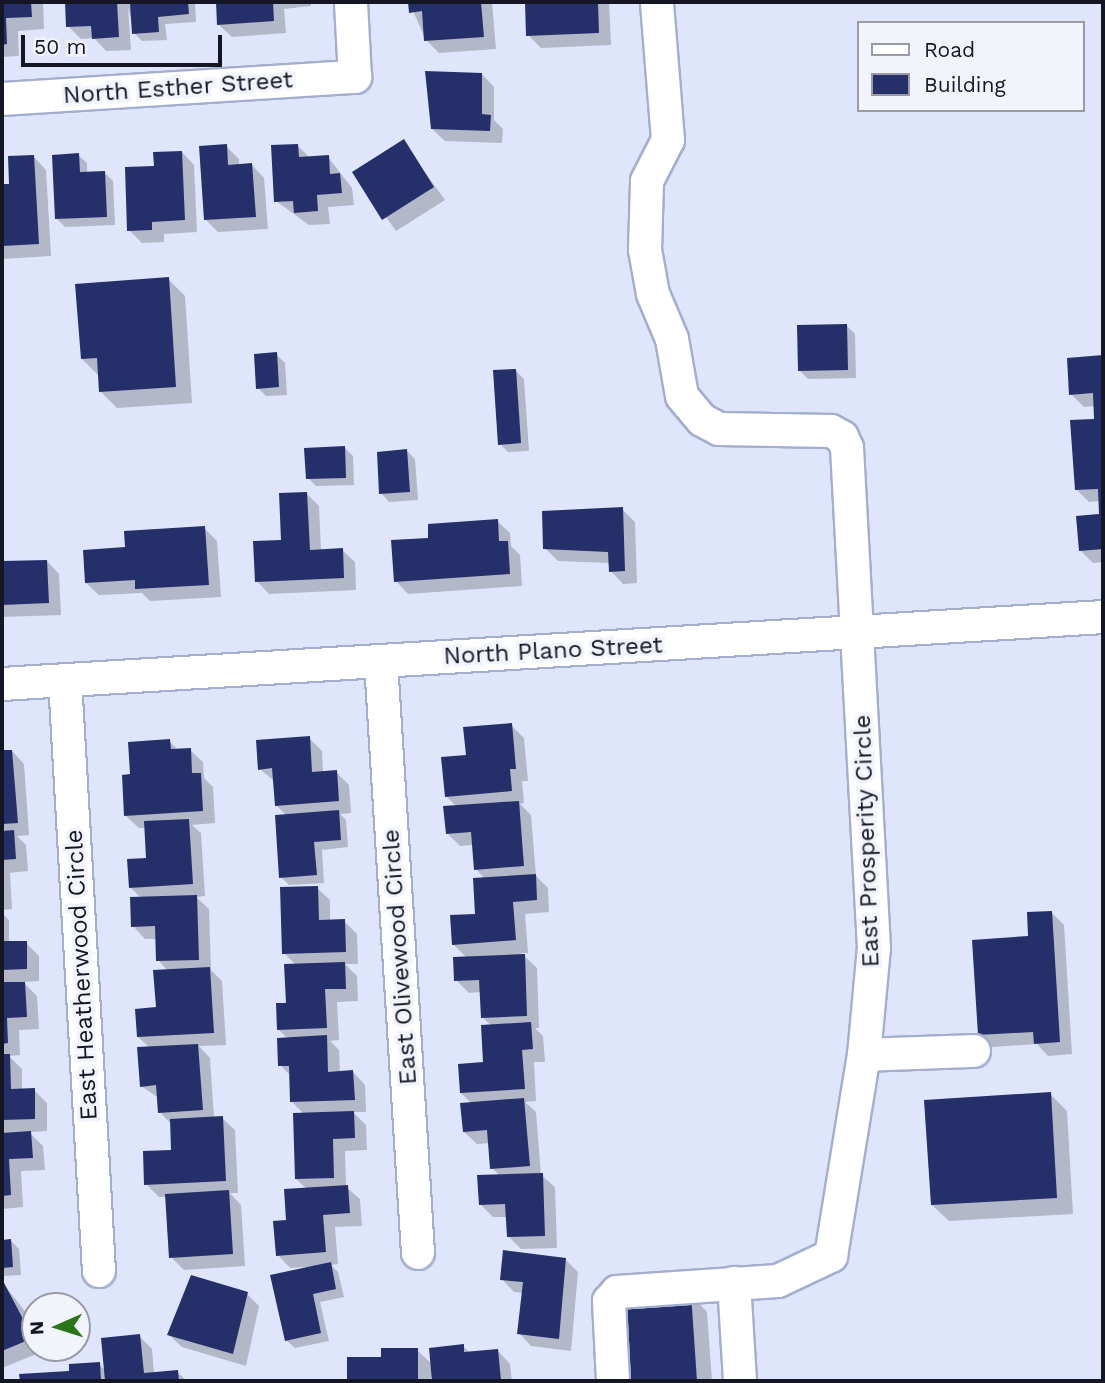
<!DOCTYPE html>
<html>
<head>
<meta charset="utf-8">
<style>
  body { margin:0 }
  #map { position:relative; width:1105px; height:1383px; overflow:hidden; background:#dfe6fb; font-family:"Work Sans",sans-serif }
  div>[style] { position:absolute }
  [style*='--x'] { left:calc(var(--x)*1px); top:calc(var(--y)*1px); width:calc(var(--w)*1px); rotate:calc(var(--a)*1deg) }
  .shadow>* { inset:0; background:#0003 }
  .building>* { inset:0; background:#252f69 }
  .roads { filter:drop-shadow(2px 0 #a4aecf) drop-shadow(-2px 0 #a4aecf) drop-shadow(0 2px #a4aecf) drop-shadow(0 -2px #a4aecf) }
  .minor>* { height:32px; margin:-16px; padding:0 16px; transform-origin:16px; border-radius:16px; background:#fff }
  span { translate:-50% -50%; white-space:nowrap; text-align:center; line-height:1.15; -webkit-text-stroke:7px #f1f4fb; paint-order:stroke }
  .street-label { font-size:24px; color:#141723 }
  .frame { position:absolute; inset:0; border:4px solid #141723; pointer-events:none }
  .legend { position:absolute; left:857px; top:21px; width:228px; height:91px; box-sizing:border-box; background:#f1f4fb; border:2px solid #999ca5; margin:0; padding:9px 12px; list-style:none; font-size:21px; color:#141723 }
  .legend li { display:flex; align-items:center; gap:14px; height:35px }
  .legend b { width:35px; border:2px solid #999ca5 }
  .north { position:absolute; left:21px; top:1292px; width:70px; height:70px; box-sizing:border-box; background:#f1f4fb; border:2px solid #999ca5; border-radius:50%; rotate:267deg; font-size:19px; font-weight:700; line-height:28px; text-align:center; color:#141723 }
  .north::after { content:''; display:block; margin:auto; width:24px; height:32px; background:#2b7519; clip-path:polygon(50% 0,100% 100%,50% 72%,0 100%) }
  .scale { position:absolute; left:21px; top:35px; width:201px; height:32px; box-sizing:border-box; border:4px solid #141723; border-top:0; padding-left:9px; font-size:21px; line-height:24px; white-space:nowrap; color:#141723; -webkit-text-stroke:5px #f1f4fb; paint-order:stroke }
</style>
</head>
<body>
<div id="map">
  <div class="shadow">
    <div style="clip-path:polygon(2px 2px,43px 2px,44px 29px,18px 31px,19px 56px,2px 57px)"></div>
    <div style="clip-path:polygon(66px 2px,195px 2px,196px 22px,165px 24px,167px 40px,142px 41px,134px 33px,128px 7px,131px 50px,106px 51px,94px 38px,81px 39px,68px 26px)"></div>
    <div style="clip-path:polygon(217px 2px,311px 2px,311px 6px,284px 9px,286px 33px,232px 37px,219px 25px)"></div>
    <div style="clip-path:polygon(409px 2px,492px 2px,496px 49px,439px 53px,426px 40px)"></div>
    <div style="clip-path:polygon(527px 2px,609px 2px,611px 45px,541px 48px,528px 35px)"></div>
    <div style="clip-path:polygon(427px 73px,482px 74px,494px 87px,494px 120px,503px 129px,502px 143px,445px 141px,432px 129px)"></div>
    <div style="clip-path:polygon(403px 142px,445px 200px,396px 231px,355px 173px)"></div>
    <div style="clip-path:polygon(226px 146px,239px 159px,239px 166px,252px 165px,264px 178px,268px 229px,218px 232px,205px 219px)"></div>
    <div style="clip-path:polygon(298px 146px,310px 158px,328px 157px,352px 188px,354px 205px,328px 207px,330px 224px,309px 225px,276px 201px)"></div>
    <div style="clip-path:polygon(182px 152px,194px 165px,197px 232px,164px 234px,164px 242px,142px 243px,129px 230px,156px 168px)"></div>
    <div style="clip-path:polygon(78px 155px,87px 163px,87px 173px,104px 172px,113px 181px,115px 225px,65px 227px,57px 219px)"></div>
    <div style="clip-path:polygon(34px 157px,46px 170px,51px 256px,2px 259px,2px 186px,11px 185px)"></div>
    <div style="clip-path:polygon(168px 279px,185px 296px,192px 403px,117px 408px,100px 391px,99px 376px,82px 359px)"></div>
    <div style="clip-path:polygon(846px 325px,855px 334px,856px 378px,808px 379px,800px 371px)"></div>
    <div style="clip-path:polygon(276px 354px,285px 363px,287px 395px,266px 396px,258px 388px)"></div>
    <div style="clip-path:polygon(1103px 357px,1103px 562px,1093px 563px,1080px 550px,1101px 516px,1100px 501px,1089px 502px,1077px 490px,1096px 420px,1095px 406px,1084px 407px,1071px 394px,1069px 359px)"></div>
    <div style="clip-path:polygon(516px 371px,524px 379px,529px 451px,508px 452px,500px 444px)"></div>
    <div style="clip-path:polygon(345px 448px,353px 456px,354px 485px,316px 486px,308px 478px)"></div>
    <div style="clip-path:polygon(407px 451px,415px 459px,418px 500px,389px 502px,381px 493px)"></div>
    <div style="clip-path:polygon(306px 493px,319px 506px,321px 551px,342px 550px,355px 562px,356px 590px,269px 594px,257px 581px,283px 542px)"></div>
    <div style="clip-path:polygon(622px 509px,635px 522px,637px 583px,623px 584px,611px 571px,610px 563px,558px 561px,545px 548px)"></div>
    <div style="clip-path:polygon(497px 521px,510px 533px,511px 546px,520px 555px,522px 586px,408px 594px,396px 581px,430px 540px)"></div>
    <div style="clip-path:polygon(204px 528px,217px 541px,221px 597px,150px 601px,142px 593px,99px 595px,86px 583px,127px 549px)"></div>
    <div style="clip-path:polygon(2px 559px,5px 563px,47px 561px,59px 574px,61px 615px,2px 617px)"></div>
    <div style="clip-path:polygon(511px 725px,524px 738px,528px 781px,522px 781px,524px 803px,520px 804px,531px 815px,536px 876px,548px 888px,549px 912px,525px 914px,528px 953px,521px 953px,537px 968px,539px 1028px,535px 1028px,543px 1036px,545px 1062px,534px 1062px,536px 1101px,525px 1102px,536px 1112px,541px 1175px,555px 1187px,557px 1248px,521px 1249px,508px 1236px,507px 1217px,493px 1217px,480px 1204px,500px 1176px,492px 1168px,490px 1143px,477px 1144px,464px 1132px,472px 1104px,461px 1093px,485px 1063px,492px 1026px,482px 1017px,481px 992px,469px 993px,456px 980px,467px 958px,453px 944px,477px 916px,485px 879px,476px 869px,474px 845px,460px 846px,447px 833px,457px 807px,446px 796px,468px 757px)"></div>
    <div style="clip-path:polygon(309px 738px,322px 751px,323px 773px,336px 772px,349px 785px,351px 813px,340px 814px,346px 820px,348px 847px,322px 850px,324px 883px,289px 885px,281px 877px,287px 816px,276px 805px,274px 781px,260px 769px)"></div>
    <div style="clip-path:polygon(169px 741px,178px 750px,190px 750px,203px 762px,204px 778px,213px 787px,215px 823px,192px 825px,201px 833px,205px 896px,196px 897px,209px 909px,211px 970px,222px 981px,226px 1045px,199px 1046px,210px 1058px,214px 1118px,222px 1118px,235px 1130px,238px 1193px,230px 1193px,241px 1205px,245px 1266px,184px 1270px,171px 1257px,167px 1197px,159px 1197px,146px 1184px,173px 1151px,172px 1125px,160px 1112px,159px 1098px,141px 1086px,150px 1048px,138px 1037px,157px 1009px,168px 971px,158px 960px,157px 939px,145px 939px,133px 926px,141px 898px,131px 888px,148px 859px,146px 828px,139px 828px,126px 816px,132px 776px)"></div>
    <div style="clip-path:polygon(12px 751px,24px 764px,29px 835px,17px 836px,26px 845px,28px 871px,10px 873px,12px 909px,2px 910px,2px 752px)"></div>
    <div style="clip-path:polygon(317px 888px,330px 900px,330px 922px,344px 921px,357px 934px,358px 964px,345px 964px,357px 976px,358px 1001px,337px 1002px,339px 1040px,330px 1041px,339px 1050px,340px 1073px,353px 1072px,365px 1085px,366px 1112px,353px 1112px,366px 1125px,367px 1150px,345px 1151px,346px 1187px,360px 1199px,362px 1226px,335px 1227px,338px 1264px,331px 1265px,338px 1272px,344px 1297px,320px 1302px,329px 1341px,295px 1348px,286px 1340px,306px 1267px,290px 1268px,278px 1255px,288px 1222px,307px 1189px,296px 1179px,304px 1114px,292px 1102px,291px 1076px,280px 1065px,288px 1039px,278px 1029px,296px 965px,284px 953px)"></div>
    <div style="clip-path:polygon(1051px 912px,1064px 925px,1072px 1054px,1048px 1056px,1037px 1044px,992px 1047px,980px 1034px,1030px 938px)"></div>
    <div style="clip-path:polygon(2px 913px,9px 920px,9px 943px,26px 943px,39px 956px,39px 981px,23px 982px,37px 996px,39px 1029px,19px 1030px,20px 1055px,9px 1056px,22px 1069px,22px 1090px,34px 1090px,47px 1103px,47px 1131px,29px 1132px,43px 1146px,45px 1170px,21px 1171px,23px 1207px,2px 1209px)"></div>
    <div style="clip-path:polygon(1050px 1094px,1067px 1111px,1073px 1214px,949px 1221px,932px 1205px)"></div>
    <div style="clip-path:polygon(11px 1241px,19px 1249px,21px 1275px,2px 1276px,2px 1242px)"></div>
    <div style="clip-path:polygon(566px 1260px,578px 1272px,571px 1351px,531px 1346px,519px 1333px,524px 1293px,514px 1292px,502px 1279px)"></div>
    <div style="clip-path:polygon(2px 1282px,31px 1319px,35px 1348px,44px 1351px,2px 1368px)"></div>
    <div style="clip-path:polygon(247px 1294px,259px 1306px,246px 1366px,182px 1347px,169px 1335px)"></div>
    <div style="clip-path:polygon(691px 1295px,707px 1312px,712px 1381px,624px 1381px)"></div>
    <div style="clip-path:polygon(139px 1336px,152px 1349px,154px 1374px,177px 1372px,187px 1381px,21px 1381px,21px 1376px,71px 1373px,99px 1364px,106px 1371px)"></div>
    <div style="clip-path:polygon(463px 1346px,471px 1354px,498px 1351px,510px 1364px,512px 1381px,433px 1381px,433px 1374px,430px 1381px,349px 1381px,348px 1359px,383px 1359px,417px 1350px,432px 1364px)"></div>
  </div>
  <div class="building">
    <div style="clip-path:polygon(2px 2px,31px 2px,32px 17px,6px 18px,7px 44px,2px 45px)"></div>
    <div style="clip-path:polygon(65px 2px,117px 2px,119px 37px,92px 39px,91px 26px,66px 27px)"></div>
    <div style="clip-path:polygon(130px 2px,188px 2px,189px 14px,158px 17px,159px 32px,132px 34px)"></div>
    <div style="clip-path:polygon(216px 2px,273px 2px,274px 21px,217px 25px)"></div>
    <div style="clip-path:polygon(408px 2px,481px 2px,484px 37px,424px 41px,422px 11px,409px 13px)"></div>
    <div style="clip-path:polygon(525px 2px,598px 2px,599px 33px,526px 36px)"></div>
    <div style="clip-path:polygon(425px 71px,482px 73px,482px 114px,491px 115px,490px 131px,431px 129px)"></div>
    <div style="clip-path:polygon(404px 139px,434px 187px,382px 220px,352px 172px)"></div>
    <div style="clip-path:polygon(227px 144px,228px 165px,252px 163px,256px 217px,204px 220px,199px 146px)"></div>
    <div style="clip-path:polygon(298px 144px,299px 157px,329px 155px,330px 174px,340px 173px,342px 193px,317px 195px,318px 211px,294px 213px,293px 201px,274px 202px,271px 145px)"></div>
    <div style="clip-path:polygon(182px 151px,185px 220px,152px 222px,152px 230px,127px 231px,125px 167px,154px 166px,153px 152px)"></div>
    <div style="clip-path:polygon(79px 153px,80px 172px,105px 171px,107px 217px,55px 219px,52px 155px)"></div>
    <div style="clip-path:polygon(34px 155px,39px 244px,2px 246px,2px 184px,9px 184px,8px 156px)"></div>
    <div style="clip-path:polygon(169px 277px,176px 387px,99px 392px,97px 358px,81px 359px,75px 284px)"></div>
    <div style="clip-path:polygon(847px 324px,848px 370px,798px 371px,797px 325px)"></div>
    <div style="clip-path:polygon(277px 352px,279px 387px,256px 389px,254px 354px)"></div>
    <div style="clip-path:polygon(1103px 355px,1103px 549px,1079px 551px,1076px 516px,1099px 514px,1098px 489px,1075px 490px,1070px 420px,1094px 419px,1093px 393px,1069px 395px,1067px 358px)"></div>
    <div style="clip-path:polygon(516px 369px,521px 443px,498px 445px,493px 370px)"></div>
    <div style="clip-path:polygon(345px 446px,346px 478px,306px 479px,304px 448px)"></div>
    <div style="clip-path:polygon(407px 449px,410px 492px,379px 494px,377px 452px)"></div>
    <div style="clip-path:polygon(307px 492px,310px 550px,343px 548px,344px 578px,255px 582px,253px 541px,281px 540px,279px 493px)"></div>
    <div style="clip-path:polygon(623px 507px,625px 571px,609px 572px,608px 552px,543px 549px,542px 511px)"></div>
    <div style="clip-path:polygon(498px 519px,499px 541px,508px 541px,510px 574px,394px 582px,391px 540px,428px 538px,428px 524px)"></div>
    <div style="clip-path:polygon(205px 526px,209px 585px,135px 589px,135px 580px,85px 583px,83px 550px,125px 547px,124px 531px)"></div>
    <div style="clip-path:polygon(47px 560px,49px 603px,2px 605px,2px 561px)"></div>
    <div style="clip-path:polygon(512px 723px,516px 769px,510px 769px,512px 791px,445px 797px,441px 757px,466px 755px,463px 727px)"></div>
    <div style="clip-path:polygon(310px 736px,312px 772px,337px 770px,339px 801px,275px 806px,272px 768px,258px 770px,256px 740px)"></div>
    <div style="clip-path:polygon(170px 739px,171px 749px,191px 748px,192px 773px,201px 773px,203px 811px,124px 816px,122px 775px,130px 774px,128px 742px)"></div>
    <div style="clip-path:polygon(2px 750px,12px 750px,18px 823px,2px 824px)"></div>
    <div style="clip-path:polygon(519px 801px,524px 866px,474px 870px,471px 832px,446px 834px,443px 806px)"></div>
    <div style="clip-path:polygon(339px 810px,341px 840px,314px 842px,317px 875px,279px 878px,275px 815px)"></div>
    <div style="clip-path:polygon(189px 819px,193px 884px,129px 888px,127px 859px,146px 858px,144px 821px)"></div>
    <div style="clip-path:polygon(14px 830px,16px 859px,2px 860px,2px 831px)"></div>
    <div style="clip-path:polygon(536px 874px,537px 900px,513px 902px,516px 940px,452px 945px,450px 915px,475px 914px,473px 878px)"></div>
    <div style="clip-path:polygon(318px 886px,319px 920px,345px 919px,346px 952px,282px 954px,280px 887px)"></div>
    <div style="clip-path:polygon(197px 895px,199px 960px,156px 961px,155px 926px,131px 927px,130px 897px)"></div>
    <div style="clip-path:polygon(1052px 911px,1060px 1042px,1034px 1044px,1033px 1032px,978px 1035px,972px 940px,1028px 936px,1027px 912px)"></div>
    <div style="clip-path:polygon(2px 941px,27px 941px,27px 969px,2px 970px)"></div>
    <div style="clip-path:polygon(525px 954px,527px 1016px,481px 1018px,479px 980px,454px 981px,453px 957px)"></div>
    <div style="clip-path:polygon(345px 962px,346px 989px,325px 989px,327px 1028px,277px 1030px,276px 1003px,286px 1003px,284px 964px)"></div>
    <div style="clip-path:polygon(210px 967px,214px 1033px,137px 1037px,135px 1009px,156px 1007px,153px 970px)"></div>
    <div style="clip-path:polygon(2px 982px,25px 982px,27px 1017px,7px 1018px,8px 1043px,2px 1044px)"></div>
    <div style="clip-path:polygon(531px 1022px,533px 1049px,522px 1050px,525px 1089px,460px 1093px,458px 1064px,483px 1062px,481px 1025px)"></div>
    <div style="clip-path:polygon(327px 1035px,328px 1072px,353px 1070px,355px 1100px,290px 1102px,289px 1066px,278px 1066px,277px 1038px)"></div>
    <div style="clip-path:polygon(198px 1044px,203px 1110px,158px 1113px,156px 1085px,140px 1087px,137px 1047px)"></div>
    <div style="clip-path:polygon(2px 1054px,10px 1054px,11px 1089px,35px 1088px,35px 1119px,2px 1120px)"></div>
    <div style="clip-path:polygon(1051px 1092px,1057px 1198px,931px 1205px,924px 1100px)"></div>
    <div style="clip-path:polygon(524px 1098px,530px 1166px,490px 1169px,487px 1130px,463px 1132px,460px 1103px)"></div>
    <div style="clip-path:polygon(354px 1111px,355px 1138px,333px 1139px,334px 1178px,295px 1179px,293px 1113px)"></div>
    <div style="clip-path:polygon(223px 1116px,226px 1181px,144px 1185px,143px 1151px,171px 1150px,170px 1119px)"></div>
    <div style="clip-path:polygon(31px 1131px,33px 1158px,9px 1159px,11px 1195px,2px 1196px,2px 1133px)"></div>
    <div style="clip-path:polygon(543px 1173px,545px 1236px,507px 1237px,505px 1204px,479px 1205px,477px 1175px)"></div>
    <div style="clip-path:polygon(348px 1185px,350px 1213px,323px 1215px,326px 1252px,276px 1256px,273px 1221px,286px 1220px,284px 1189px)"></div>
    <div style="clip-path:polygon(229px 1190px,233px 1254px,169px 1258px,165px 1194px)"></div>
    <div style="clip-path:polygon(11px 1239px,13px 1267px,2px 1268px,2px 1240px)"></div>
    <div style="clip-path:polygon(503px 1250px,566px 1258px,559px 1339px,517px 1334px,523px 1282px,500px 1280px)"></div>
    <div style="clip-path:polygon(331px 1262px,336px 1289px,313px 1294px,321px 1333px,285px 1341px,270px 1275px)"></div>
    <div style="clip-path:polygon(191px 1275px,248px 1292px,233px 1354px,167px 1335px)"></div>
    <div style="clip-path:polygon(2px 1279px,33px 1338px,2px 1351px)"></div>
    <div style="clip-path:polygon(691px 1294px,697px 1381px,622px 1381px,616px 1299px)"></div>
    <div style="clip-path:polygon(140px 1334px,144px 1373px,178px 1370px,179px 1381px,105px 1381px,101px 1338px)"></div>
    <div style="clip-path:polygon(464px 1344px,464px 1352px,498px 1349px,501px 1381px,432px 1381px,429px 1348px)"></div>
    <div style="clip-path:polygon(381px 1348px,418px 1348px,418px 1381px,347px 1381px,347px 1357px,381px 1357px)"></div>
    <div style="clip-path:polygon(100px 1362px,101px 1381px,20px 1381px,19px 1374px,69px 1371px,69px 1364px)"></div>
  </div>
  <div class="roads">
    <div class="minor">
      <div style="--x:2;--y:99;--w:354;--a:-3.6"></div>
      <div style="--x:355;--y:77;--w:75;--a:-93.1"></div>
      <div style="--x:381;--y:662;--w:592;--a:86.42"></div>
      <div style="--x:65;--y:680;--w:592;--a:86.71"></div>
      <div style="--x:2;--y:684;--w:1103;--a:-3.48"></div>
      <div style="--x:864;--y:1055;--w:110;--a:-2.1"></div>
      <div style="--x:734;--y:1283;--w:98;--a:86.5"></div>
      <div style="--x:613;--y:1381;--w:80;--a:-92.9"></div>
      <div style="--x:609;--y:1301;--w:12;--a:-48"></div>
      <div style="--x:617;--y:1292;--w:161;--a:-3.9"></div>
      <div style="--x:778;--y:1281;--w:59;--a:-25.3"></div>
      <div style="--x:831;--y:1256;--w:204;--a:-80.7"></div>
      <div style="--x:864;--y:1055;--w:107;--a:-84.7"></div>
      <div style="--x:874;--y:948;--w:501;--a:-93.09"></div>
      <div style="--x:847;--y:448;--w:12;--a:-114"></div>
      <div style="--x:842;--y:437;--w:13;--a:-151"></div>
      <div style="--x:831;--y:431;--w:112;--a:-179"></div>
      <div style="--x:719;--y:429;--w:19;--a:-152"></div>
      <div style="--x:702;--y:420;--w:31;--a:-130"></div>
      <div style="--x:682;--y:396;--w:58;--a:-100"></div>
      <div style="--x:672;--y:339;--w:49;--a:-112.9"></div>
      <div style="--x:653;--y:294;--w:45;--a:-100.3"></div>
      <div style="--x:645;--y:250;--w:69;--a:-88.3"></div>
      <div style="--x:647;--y:181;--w:46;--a:-62.9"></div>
      <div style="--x:668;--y:140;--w:138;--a:-94.6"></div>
    </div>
  </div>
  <div class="street-label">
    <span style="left:178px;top:88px;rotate:-4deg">North Esther Street</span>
    <span style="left:553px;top:651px;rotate:-3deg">North Plano Street</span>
    <span style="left:867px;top:841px;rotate:-92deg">East Prosperity Circle</span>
    <span style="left:400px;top:957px;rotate:-94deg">East Olivewood Circle</span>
    <span style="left:82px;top:975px;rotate:-93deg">East Heatherwood Circle</span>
  </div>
  <div class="frame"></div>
  <ul class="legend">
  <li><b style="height:9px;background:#fff"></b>Road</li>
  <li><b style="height:19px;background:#252f69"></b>Building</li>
  </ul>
  <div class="north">N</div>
  <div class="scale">50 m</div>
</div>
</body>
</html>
